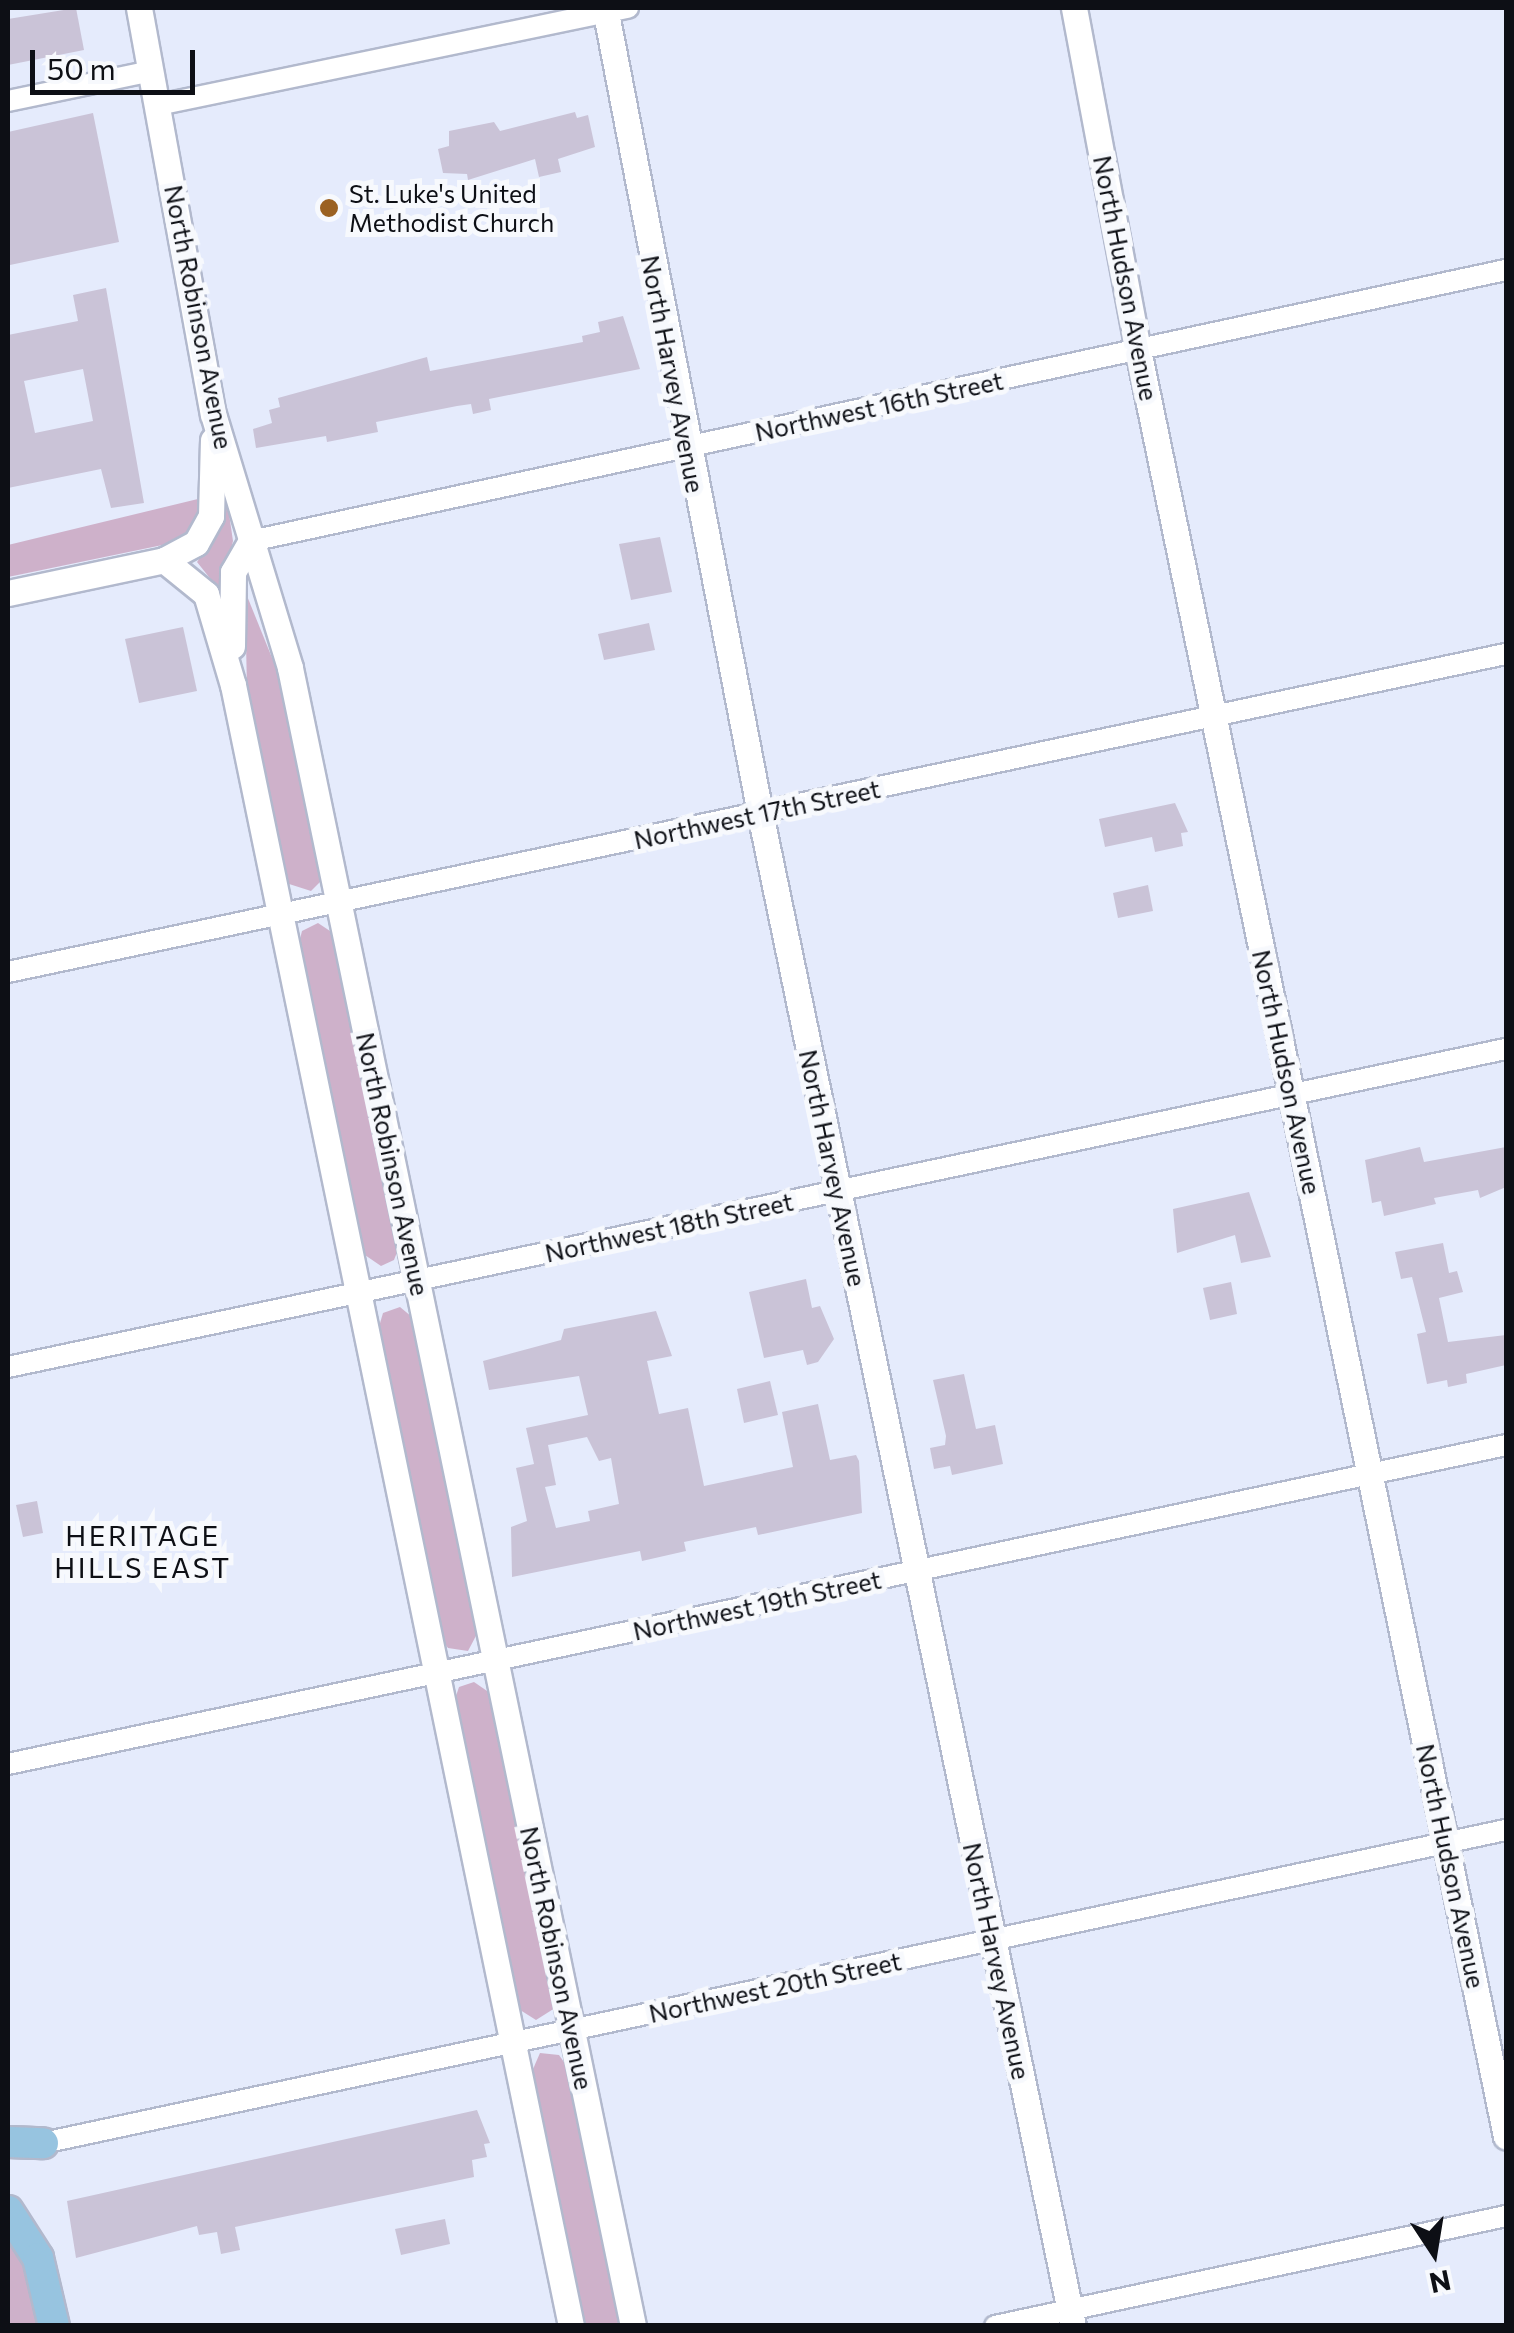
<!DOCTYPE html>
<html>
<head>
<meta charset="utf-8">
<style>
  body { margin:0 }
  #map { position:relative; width:1514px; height:2333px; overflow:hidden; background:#e5ebfc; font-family:Commissioner,sans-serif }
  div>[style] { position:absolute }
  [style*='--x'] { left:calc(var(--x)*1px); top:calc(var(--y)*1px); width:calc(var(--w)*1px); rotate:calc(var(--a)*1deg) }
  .green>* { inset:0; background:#ceb1ca }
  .building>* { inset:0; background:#cac3d7 }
  .roads { filter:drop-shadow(2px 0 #b2b9cd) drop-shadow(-2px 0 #b2b9cd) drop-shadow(0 2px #b2b9cd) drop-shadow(0 -2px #b2b9cd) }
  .minor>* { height:20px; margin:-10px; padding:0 10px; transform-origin:10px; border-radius:10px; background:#fff }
  .tertiary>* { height:25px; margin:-12.5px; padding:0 12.5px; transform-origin:12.5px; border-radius:12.5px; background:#fff }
  .primary>* { height:30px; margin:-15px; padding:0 15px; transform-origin:15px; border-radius:15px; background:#97c4e0 }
  .dots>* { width:28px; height:28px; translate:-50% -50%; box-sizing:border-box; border:5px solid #f7f9fd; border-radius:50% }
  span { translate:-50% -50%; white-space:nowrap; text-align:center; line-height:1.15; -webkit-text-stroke:10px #f7f9fd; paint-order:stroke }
  .poi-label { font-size:25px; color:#0d0f15 }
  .left { translate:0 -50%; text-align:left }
  .street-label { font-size:25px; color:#0d0f15 }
  .neighbourhood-label { font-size:28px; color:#0d0f15; letter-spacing:2.5px }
  .frame { position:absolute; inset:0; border:10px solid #0d0f15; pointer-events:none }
  .north { position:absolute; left:1384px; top:2203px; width:100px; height:100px; -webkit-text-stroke:8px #f7f9fd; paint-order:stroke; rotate:168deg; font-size:28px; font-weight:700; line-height:40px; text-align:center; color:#0d0f15 }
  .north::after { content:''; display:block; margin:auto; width:35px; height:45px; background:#0d0f15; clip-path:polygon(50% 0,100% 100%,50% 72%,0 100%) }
  .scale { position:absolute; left:30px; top:50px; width:165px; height:45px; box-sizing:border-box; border:5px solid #0d0f15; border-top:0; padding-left:12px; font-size:30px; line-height:35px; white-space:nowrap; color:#0d0f15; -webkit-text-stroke:8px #f7f9fd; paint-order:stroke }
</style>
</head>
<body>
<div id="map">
  <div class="green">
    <div style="clip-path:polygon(226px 493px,233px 541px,221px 592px,197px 562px,223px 526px)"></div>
    <div style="clip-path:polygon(202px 498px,198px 527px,177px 542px,8px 577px,8px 545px)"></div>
    <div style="clip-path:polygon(245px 591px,283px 685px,322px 880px,311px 891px,286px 883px,247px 691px)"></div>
    <div style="clip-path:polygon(318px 923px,333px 933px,399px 1247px,394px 1260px,381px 1266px,362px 1253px,298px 947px,302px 931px)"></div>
    <div style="clip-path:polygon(400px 1307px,412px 1317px,478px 1632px,468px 1651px,448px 1648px,441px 1639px,378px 1330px,383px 1313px)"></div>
    <div style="clip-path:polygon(474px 1682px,490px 1693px,555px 2008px,536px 2020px,517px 2008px,454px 1702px,459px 1687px)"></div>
    <div style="clip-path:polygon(540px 2053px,559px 2055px,566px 2065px,622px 2325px,583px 2325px,530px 2076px)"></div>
    <div style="clip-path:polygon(8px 2234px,30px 2275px,43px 2325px,8px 2325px)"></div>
  </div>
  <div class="building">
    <div style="clip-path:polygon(76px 8px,84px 50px,8px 65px,8px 19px)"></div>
    <div style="clip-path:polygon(575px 112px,577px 118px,588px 115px,595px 147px,558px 159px,561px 172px,539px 177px,535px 159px,468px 180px,467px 174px,443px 173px,438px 149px,449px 146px,449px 131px,494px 122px,500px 131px)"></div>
    <div style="clip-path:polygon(93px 113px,119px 242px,10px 265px,8px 132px)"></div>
    <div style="clip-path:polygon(evenodd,106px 288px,144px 503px,111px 508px,101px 469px,8px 488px,8px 335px,78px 321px,73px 295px,106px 288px,83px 369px,93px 421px,35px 433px,24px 381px,83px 369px)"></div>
    <div style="clip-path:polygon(623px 316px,640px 369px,489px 399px,491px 410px,473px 414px,471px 404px,457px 406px,376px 422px,378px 432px,327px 442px,326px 436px,256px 448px,253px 429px,272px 423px,269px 410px,280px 407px,278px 398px,427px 357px,430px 371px,583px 342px,582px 336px,600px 332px,598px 322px)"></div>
    <div style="clip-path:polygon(660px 537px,672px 592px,631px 600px,619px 544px)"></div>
    <div style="clip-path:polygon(649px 623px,655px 650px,604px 660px,598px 634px)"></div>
    <div style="clip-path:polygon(183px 627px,197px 691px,139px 703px,125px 639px)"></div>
    <div style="clip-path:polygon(1175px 803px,1188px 832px,1181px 833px,1183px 846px,1155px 852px,1152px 837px,1105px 847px,1099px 819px)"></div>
    <div style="clip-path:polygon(1148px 885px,1153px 911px,1118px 918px,1113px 893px)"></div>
    <div style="clip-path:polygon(1420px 1147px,1424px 1162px,1506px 1147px,1506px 1187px,1480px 1198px,1478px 1190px,1434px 1198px,1436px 1204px,1384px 1216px,1381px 1201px,1372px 1203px,1365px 1160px)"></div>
    <div style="clip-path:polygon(1249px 1192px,1271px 1257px,1241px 1263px,1235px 1235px,1177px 1253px,1173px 1209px)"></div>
    <div style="clip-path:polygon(1443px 1243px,1449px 1273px,1457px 1271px,1463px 1292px,1439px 1298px,1448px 1342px,1506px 1335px,1506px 1365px,1466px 1374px,1467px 1383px,1448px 1387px,1447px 1380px,1427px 1384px,1417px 1334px,1426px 1332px,1412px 1277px,1401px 1279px,1395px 1252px)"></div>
    <div style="clip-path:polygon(806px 1279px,812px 1308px,820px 1306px,834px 1339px,818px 1362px,807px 1365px,803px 1350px,764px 1358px,749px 1292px)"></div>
    <div style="clip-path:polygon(1231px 1282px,1237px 1314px,1210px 1320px,1203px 1288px)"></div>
    <div style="clip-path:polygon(evenodd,656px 1311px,672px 1356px,647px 1361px,659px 1414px,688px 1408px,704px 1486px,793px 1467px,782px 1412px,818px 1404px,830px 1460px,856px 1455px,859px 1461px,862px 1513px,758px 1535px,756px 1527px,684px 1542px,686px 1551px,642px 1561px,640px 1551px,512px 1577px,511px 1527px,527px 1521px,516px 1468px,534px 1464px,526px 1428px,588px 1415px,579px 1376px,489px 1390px,483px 1361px,561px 1340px,564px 1329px,656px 1311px,587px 1437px,599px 1461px,611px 1458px,619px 1504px,588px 1511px,590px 1521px,556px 1528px,545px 1487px,556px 1485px,548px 1445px,587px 1437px)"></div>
    <div style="clip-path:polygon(964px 1374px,976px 1429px,995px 1425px,1003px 1464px,952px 1475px,950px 1466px,934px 1469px,930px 1448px,945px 1445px,946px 1436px,933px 1380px)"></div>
    <div style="clip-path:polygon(770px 1381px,778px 1415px,744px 1423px,737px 1389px)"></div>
    <div style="clip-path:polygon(37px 1501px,43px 1533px,23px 1537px,16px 1505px)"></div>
    <div style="clip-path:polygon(477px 2110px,490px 2143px,484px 2144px,487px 2157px,472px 2160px,474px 2177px,235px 2227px,240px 2250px,221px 2254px,217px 2232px,199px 2235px,197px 2226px,76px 2258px,67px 2201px)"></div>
    <div style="clip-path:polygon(445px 2219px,450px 2244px,401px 2255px,395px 2229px)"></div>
  </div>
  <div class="roads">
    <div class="minor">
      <div style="--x:8;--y:101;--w:146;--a:-11.8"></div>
      <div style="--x:158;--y:105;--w:480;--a:-11.7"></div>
      <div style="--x:251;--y:541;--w:1284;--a:-12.19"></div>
      <div style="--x:8;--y:972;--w:1531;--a:-11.99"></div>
      <div style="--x:8;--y:1367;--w:1531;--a:-11.99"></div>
      <div style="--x:8;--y:1764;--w:1532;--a:-12.02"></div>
      <div style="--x:43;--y:2143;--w:1496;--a:-12.08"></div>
      <div style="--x:995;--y:2326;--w:523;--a:-12.15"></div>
    </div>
    <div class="tertiary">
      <div style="--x:139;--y:8;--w:413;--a:79.7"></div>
      <div style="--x:213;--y:414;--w:265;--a:73.1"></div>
      <div style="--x:290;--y:668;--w:1693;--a:78.31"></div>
      <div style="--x:605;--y:8;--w:820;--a:79.1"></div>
      <div style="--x:760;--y:813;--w:1545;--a:78.31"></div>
      <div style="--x:1074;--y:8;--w:348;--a:79.4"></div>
      <div style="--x:1138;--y:350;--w:1824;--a:78.36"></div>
      <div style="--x:164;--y:560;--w:54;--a:39"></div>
      <div style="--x:206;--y:594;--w:95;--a:73.5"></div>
      <div style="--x:233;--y:685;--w:1675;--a:78.36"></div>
      <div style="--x:8;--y:593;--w:159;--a:-11.9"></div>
      <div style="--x:164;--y:560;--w:36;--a:-28"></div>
      <div style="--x:196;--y:543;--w:31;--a:-61"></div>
      <div style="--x:211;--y:516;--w:76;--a:-88.5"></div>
      <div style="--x:232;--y:646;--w:74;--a:-89.2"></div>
      <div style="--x:233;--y:572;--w:36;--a:-60"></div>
    </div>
    <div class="primary">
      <div style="--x:8;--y:2142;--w:35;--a:2"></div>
      <div style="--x:8;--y:2211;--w:56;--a:57.4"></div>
      <div style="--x:38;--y:2258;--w:70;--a:76.8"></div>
    </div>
  </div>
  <div class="dots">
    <div style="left:329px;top:208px;background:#9b6121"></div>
  </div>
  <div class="poi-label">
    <span class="left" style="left:349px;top:208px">St. Luke's United<br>Methodist Church</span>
  </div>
  <div class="street-label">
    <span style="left:1126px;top:278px;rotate:79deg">North Hudson Avenue</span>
    <span style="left:199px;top:317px;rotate:79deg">North Robinson Avenue</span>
    <span style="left:673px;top:374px;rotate:79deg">North Harvey Avenue</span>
    <span style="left:879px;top:406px;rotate:-12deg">Northwest 16th Street</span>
    <span style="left:757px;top:814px;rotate:-12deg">Northwest 17th Street</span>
    <span style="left:1287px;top:1072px;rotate:78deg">North Hudson Avenue</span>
    <span style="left:393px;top:1164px;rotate:78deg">North Robinson Avenue</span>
    <span style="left:833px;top:1168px;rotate:78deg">North Harvey Avenue</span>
    <span style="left:669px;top:1227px;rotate:-12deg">Northwest 18th Street</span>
    <span style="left:757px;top:1605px;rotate:-12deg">Northwest 19th Street</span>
    <span style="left:1451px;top:1866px;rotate:78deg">North Hudson Avenue</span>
    <span style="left:557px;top:1958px;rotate:78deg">North Robinson Avenue</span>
    <span style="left:997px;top:1961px;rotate:78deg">North Harvey Avenue</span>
    <span style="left:775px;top:1987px;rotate:-12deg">Northwest 20th Street</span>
  </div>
  <div class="neighbourhood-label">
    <span style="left:143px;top:1551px">HERITAGE<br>HILLS EAST</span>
  </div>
  <div class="frame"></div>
  <div class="north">N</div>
  <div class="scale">50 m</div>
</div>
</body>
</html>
